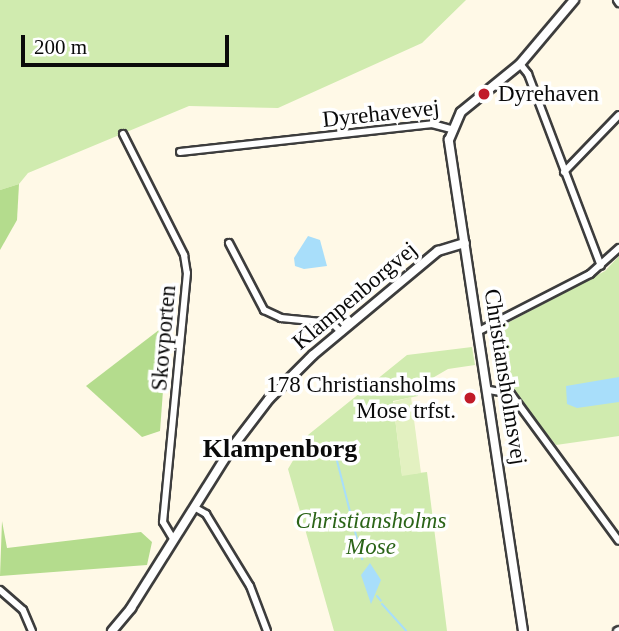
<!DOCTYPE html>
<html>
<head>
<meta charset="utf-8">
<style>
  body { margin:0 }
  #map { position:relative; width:619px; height:631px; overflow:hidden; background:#fff9e7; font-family:"Times New Roman",serif }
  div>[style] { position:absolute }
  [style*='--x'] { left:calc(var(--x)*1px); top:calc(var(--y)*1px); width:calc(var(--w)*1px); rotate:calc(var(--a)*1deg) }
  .green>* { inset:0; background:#d0ebaf }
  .forest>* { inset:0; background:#b4dc8d }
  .pitch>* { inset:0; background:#e3f1c1 }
  .water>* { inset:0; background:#a8defa }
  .stream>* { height:2px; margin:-1px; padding:0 1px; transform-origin:1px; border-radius:1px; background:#a8defa }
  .roads { filter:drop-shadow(2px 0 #3d3d3d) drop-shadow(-2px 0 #3d3d3d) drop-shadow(0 2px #3d3d3d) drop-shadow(0 -2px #3d3d3d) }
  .minor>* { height:6px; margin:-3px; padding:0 3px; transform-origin:3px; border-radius:3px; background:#fff }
  .tertiary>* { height:8px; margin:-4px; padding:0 4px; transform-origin:4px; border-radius:4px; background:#fff }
  .dots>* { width:19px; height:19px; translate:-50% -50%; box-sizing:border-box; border:4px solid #fff; border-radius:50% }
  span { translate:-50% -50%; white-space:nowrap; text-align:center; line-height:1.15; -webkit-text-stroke:7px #fff; paint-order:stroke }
  .poi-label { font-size:23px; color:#0a0a0a }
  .left { translate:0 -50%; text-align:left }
  .right { translate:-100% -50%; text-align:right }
  .street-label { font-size:23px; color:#0a0a0a }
  .park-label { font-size:23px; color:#2b6418; font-style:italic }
  .quarter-label { font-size:26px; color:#0a0a0a; font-weight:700 }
  .scale { position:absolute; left:21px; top:35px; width:208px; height:32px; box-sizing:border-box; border:4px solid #0a0a0a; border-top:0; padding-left:9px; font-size:21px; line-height:24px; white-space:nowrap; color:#0a0a0a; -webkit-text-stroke:5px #fff; paint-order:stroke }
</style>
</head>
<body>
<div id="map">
  <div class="green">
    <div style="clip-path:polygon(0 0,466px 0,422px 43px,278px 108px,189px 106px,28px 173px,19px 184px,0 190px)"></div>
    <div style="clip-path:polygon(619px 256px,619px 436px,556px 445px,510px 388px,499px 386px,489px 333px,605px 271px)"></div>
    <div style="clip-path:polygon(472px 347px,475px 365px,448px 369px,417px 387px,418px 396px,393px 401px,402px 475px,427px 472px,447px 631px,334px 631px,288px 469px,308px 435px,407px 355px)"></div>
  </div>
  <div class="forest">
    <div style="clip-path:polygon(19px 184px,17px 220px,0 250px,0 190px)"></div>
    <div style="clip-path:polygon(168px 323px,160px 431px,142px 437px,86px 386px)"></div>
    <div style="clip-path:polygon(2px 521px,7px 548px,141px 532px,152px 542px,147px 565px,0 576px)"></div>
  </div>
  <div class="pitch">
    <div style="clip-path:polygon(411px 397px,421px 473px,402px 476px,393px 402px)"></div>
  </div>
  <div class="water">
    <div style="clip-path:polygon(308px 236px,320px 240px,327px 266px,304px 269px,295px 266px,294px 258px)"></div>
    <div style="clip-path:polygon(619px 377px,619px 402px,577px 408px,567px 404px,566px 386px)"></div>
    <div style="clip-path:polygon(370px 563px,381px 580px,371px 604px,361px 575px)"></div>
  </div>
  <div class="stream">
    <div style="--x:333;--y:445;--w:118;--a:75.7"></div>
    <div style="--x:377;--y:596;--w:6;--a:51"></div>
    <div style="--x:382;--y:604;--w:36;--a:48"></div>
  </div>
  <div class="roads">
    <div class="minor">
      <div style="--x:617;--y:0;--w:4;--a:56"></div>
      <div style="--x:520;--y:64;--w:13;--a:51"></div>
      <div style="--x:528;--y:74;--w:205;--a:69.2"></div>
      <div style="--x:123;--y:134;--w:136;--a:63.2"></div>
      <div style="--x:184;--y:255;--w:18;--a:81"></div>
      <div style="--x:187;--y:273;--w:250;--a:95.5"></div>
      <div style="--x:163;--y:522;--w:21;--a:59"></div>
      <div style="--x:180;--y:152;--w:254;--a:-6.3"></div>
      <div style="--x:432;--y:124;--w:20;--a:15"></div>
      <div style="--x:564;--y:172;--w:79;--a:-46"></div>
      <div style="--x:229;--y:243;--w:76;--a:62.4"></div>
      <div style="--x:264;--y:310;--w:19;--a:25"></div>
      <div style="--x:281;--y:318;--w:51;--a:5.6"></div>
      <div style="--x:332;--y:323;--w:13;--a:45"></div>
      <div style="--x:479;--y:331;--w:125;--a:-27.2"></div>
      <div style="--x:590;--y:274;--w:39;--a:-42"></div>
      <div style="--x:489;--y:390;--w:22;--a:10"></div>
      <div style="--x:511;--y:394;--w:182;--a:53.7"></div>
      <div style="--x:194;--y:507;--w:14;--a:30"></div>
      <div style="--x:206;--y:514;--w:84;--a:58.6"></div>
      <div style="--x:250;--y:586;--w:48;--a:69.3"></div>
      <div style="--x:0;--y:590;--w:30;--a:41"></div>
      <div style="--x:23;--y:610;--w:23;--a:67"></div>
      <div style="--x:617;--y:631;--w:2;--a:-27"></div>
    </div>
    <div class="tertiary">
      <div style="--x:112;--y:631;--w:30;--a:-50"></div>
      <div style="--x:131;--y:608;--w:186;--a:-57.9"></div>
      <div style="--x:230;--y:450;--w:64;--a:-52.6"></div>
      <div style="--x:269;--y:399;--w:62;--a:-45"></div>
      <div style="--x:313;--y:355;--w:163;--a:-39.8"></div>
      <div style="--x:438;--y:251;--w:28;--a:-17"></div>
      <div style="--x:523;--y:631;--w:497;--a:-98.6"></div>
      <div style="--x:449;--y:140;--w:30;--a:-67"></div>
      <div style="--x:461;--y:112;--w:76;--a:-39.1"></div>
      <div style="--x:520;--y:64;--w:84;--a:-49.8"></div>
    </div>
  </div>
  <div class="dots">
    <div style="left:484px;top:94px;background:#c11b29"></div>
    <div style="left:470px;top:398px;background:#c11b29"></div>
  </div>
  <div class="poi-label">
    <span class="left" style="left:498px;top:94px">Dyrehaven</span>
    <span class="right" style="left:456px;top:398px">178 Christiansholms<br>Mose trfst.</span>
  </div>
  <div class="street-label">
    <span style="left:381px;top:114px;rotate:-6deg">Dyrehavevej</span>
    <span style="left:355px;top:296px;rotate:-40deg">Klampenborgvej</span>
    <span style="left:164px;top:338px;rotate:-85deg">Skovporten</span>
    <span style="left:505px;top:377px;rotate:81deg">Christiansholmsvej</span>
  </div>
  <div class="park-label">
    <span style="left:371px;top:534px">Christiansholms<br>Mose</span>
  </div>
  <div class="quarter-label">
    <span style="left:280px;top:449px">Klampenborg</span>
  </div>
  <div class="scale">200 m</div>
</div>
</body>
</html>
